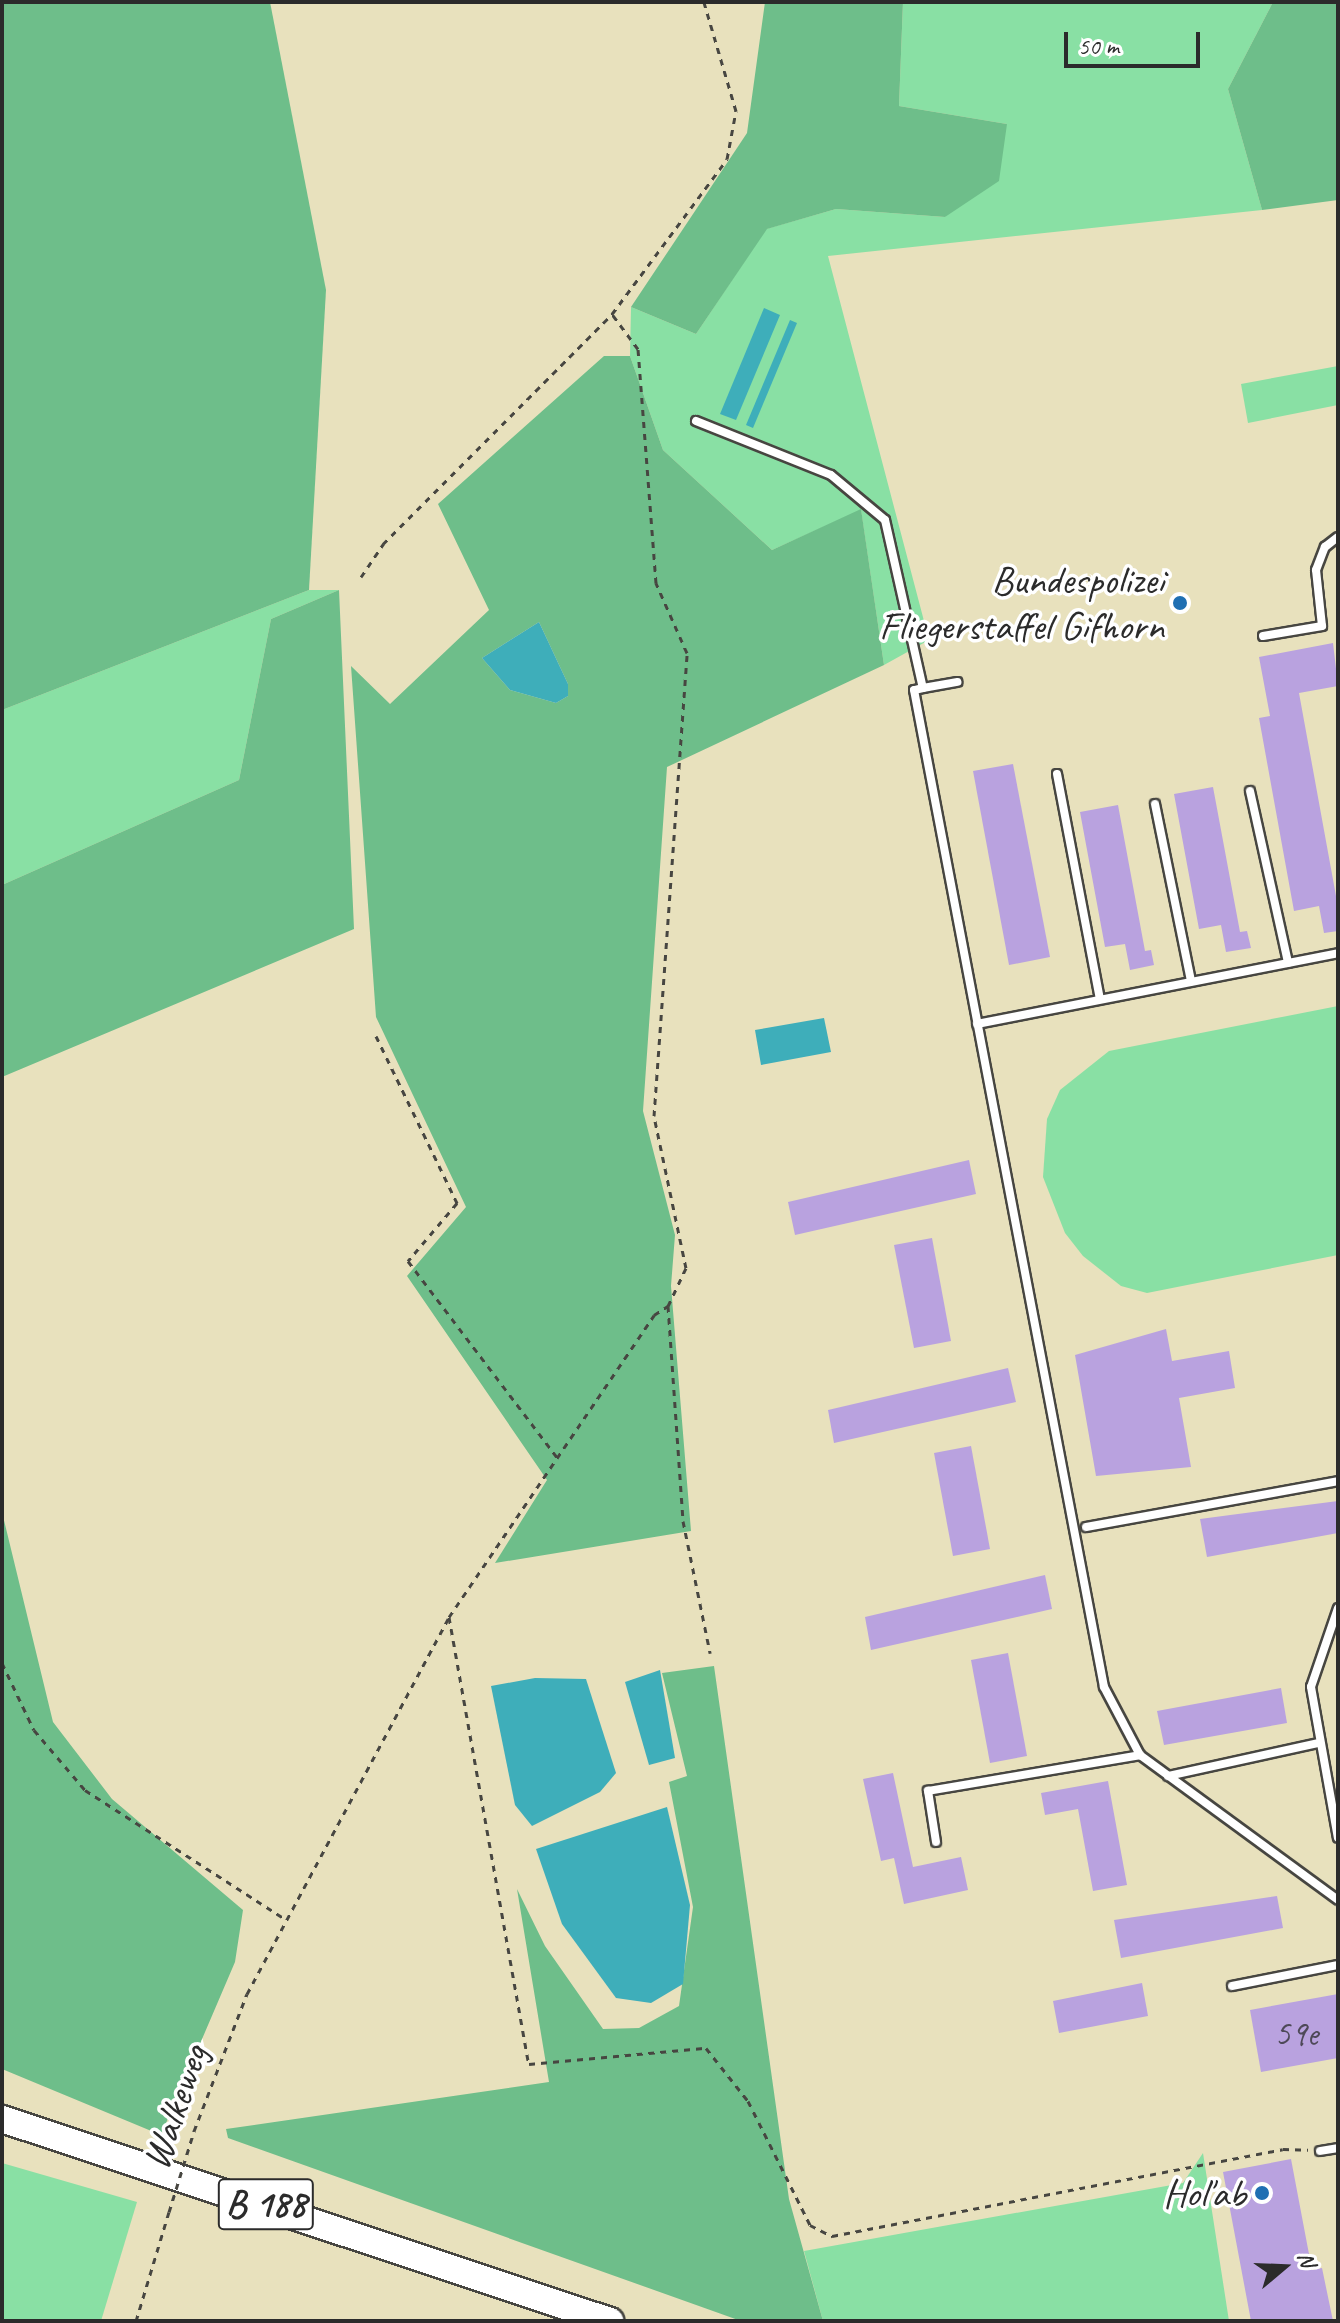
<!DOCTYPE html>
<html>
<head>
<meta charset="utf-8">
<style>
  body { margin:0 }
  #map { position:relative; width:1340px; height:2323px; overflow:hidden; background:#e8e1bd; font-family:Caveat,sans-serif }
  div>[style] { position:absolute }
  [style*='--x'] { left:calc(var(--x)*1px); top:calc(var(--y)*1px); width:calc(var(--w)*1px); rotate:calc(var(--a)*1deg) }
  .green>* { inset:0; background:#89e0a4 }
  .forest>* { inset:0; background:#6ebe8a }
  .water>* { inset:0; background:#3eaeba }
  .building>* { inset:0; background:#b9a2df }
  .path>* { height:3px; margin-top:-1.5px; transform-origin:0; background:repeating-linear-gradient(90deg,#474641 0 6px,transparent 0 12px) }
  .roads { filter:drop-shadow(2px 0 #474641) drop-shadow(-2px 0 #474641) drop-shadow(0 2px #474641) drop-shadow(0 -2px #474641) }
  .lane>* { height:8px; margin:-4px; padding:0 4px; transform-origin:4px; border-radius:4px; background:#fff }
  .primary>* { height:26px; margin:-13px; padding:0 13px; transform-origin:13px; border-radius:13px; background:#fff }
  .path-bridge>* { height:3px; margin-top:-1.5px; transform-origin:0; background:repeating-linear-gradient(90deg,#474641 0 6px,transparent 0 12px) }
  .dots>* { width:22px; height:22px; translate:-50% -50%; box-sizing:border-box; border:4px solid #fff; border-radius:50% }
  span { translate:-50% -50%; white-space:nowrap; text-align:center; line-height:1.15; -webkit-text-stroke:7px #fff; paint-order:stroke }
  .number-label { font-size:36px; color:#4e4958 }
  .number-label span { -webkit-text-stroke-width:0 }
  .shield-label span { padding:2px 6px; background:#fff; border:2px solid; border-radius:6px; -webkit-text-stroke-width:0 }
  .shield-label { font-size:38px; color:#2b2b2b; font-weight:700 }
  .poi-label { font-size:40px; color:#2b2b2b }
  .right { translate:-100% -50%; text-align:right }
  .street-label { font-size:40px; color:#2b2b2b }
  .frame { position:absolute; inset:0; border:4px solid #2b2b2b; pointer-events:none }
  .north { position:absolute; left:1244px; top:2227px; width:80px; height:80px; -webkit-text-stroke:6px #fff; paint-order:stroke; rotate:71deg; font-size:22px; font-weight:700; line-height:32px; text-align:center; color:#2b2b2b }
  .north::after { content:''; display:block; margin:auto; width:28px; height:36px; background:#2b2b2b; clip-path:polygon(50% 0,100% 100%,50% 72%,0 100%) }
  .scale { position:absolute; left:1064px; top:32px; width:136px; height:36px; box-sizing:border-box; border:4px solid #2b2b2b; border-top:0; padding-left:10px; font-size:24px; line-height:28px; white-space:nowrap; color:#2b2b2b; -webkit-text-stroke:6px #fff; paint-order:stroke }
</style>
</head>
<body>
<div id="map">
  <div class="green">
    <div style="clip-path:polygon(903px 2px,1273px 2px,1228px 89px,1262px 210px,828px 256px,929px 640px,884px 665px,861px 510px,772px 550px,663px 450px,630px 356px,631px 307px,696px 334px,766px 229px,836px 209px,945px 217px,1007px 124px,899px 106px)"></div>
    <div style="clip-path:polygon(1338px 366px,1338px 405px,1248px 423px,1241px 384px)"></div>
    <div style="clip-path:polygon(309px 590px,339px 590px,271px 619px,239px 780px,2px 885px,2px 710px)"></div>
    <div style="clip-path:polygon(1338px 1006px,1338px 1255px,1147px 1293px,1121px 1286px,1083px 1256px,1065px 1233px,1043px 1177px,1047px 1119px,1060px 1090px,1109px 1051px)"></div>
    <div style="clip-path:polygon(1203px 2153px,1229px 2321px,823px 2321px,804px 2251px,1183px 2183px)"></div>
    <div style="clip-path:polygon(2px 2163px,137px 2202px,101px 2321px,2px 2321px)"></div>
  </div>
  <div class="forest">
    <div style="clip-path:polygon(2px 2px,270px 2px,326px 290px,309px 590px,2px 710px)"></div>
    <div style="clip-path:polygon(765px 2px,903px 2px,899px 106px,1007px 124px,999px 181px,945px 217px,836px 209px,767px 229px,696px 334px,631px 307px,747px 133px)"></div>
    <div style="clip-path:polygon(1273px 2px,1338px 2px,1338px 200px,1262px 210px,1228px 89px)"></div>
    <div style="clip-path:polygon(evenodd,604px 356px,630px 356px,663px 450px,772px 550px,861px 509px,884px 665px,667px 767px,643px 1111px,675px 1235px,671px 1286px,691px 1531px,495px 1563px,547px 1480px,407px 1276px,466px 1207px,376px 1017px,351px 666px,390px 704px,489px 610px,438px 504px,604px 356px,539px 622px,568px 684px,568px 696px,556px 703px,510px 690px,482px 658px,539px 622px)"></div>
    <div style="clip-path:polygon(339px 590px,354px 929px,2px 1077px,2px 885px,239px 780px,271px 619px)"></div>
    <div style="clip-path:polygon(2px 1512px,53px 1722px,112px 1799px,243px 1910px,235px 1962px,161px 2135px,2px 2069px)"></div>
    <div style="clip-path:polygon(714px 1666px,789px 2199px,823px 2321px,741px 2321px,228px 2138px,226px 2129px,549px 2082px,517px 1889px,545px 1946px,603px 2029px,639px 2028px,679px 2006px,693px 1907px,669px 1782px,687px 1776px,662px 1673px)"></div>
  </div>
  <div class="water">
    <div style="clip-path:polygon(764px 308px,780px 315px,736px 420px,720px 414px)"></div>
    <div style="clip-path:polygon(790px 320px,797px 323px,753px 428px,746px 425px)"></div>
    <div style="clip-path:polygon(539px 622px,568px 684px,568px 696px,556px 703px,510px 690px,482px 658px)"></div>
    <div style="clip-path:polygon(824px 1018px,831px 1052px,761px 1065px,755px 1030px)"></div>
    <div style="clip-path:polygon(660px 1670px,675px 1758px,649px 1765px,625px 1682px)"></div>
    <div style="clip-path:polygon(535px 1678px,586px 1679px,616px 1773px,600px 1792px,532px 1826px,515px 1805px,491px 1686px)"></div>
    <div style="clip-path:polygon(667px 1807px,690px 1905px,683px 1984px,651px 2003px,616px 1998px,562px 1924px,536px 1849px)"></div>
  </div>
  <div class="building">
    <div style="clip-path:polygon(1333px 643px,1338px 686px,1299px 693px,1338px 907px,1338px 931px,1324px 933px,1319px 906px,1294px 911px,1259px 718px,1270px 716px,1259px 657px)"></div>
    <div style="clip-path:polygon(1013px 764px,1050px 957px,1009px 965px,973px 771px)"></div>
    <div style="clip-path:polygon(1213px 787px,1240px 932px,1247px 931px,1251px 948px,1226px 952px,1221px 925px,1199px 929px,1174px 794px)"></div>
    <div style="clip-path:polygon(1118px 805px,1145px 951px,1151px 950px,1154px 965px,1130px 970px,1125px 944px,1105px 947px,1080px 812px)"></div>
    <div style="clip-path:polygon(969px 1160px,976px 1194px,795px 1235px,788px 1202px)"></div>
    <div style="clip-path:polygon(932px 1238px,951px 1341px,914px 1348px,894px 1245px)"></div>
    <div style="clip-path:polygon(1166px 1329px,1172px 1361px,1229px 1351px,1235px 1388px,1179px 1398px,1191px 1467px,1096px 1476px,1075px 1355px)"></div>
    <div style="clip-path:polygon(1008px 1368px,1016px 1402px,834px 1443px,828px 1410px)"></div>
    <div style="clip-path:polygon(971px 1446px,990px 1549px,953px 1556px,934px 1453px)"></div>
    <div style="clip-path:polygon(1338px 1501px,1338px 1533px,1207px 1557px,1200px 1519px)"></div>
    <div style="clip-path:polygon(1045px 1575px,1052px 1609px,871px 1650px,865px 1617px)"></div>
    <div style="clip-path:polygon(1008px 1653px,1027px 1756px,990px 1763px,971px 1660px)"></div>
    <div style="clip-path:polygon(1281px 1688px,1287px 1723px,1164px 1745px,1157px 1711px)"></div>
    <div style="clip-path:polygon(893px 1773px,913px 1867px,961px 1857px,968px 1890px,904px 1904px,894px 1858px,881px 1861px,863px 1779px)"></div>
    <div style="clip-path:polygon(1108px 1781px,1127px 1885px,1093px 1891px,1078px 1809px,1045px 1815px,1041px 1793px)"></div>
    <div style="clip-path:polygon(1277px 1896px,1283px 1928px,1121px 1958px,1114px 1920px)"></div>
    <div style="clip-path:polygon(1142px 1983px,1148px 2016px,1059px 2033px,1053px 2001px)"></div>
    <div style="clip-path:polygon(1338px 1994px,1338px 2058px,1261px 2072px,1250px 2010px)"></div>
    <div style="clip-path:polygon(1291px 2159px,1312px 2270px,1322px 2268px,1333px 2321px,1251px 2321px,1223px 2172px)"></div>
  </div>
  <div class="path">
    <div style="--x:361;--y:577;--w:40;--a:-56"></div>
    <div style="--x:383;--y:544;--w:325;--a:-45.1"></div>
    <div style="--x:612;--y:314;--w:193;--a:-53.4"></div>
    <div style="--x:727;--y:159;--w:49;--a:-79.4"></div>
    <div style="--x:736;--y:111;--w:114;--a:-106.4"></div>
    <div style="--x:376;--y:1036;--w:186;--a:64.1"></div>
    <div style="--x:457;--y:1203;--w:76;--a:130.2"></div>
    <div style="--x:408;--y:1261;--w:246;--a:52.8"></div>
    <div style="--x:668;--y:1306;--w:216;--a:86"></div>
    <div style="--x:683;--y:1521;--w:135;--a:78.4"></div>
    <div style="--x:449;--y:1617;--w:454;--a:79.9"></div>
    <div style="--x:529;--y:2064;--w:178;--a:-5.2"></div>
    <div style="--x:706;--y:2048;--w:68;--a:51.6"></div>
    <div style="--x:748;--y:2101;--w:139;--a:63.4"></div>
    <div style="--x:810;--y:2225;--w:25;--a:27"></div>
    <div style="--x:832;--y:2236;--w:459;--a:-10.9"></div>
    <div style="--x:1283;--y:2149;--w:25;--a:2"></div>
    <div style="--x:2;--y:1663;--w:74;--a:64.5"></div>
    <div style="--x:34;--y:1730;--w:79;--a:49.6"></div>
    <div style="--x:85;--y:1790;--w:238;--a:32.8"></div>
    <div style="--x:194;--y:2131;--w:147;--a:-68.9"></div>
    <div style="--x:247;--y:1994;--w:428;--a:-61.8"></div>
    <div style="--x:449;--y:1617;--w:365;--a:-55.8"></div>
    <div style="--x:654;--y:1315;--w:17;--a:-33"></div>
    <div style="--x:668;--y:1306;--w:42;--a:-64.7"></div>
    <div style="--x:686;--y:1268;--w:155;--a:-101.9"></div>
    <div style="--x:654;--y:1116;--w:464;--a:-85.9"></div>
    <div style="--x:687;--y:653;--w:77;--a:-113.9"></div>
    <div style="--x:656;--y:583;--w:235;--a:-94.4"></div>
    <div style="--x:638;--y:349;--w:44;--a:-126.6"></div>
    <div style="--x:136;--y:2321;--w:114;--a:-73.2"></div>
  </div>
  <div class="roads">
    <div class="lane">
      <div style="--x:696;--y:421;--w:145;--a:21.8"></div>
      <div style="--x:831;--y:475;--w:70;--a:39.8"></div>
      <div style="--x:885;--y:520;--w:172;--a:77.3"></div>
      <div style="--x:923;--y:688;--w:9;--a:167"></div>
      <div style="--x:914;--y:690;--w:1015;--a:79.21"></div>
      <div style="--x:1104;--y:1687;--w:77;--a:62.1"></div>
      <div style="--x:1140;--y:1755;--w:245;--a:36.2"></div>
      <div style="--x:1263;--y:636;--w:60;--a:-9.6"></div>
      <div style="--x:1322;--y:626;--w:56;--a:-96.1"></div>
      <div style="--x:1316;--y:570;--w:25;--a:-69"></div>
      <div style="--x:1325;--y:547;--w:16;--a:-38"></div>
      <div style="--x:923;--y:688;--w:35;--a:-10"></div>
      <div style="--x:1057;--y:774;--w:229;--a:79.2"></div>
      <div style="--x:1250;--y:791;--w:176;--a:77.5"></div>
      <div style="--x:1155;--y:804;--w:181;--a:78.5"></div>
      <div style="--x:977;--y:1024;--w:368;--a:-11.1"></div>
      <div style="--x:1086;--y:1527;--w:256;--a:-10.3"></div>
      <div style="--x:1338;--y:1608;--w:83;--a:108.9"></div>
      <div style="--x:1311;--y:1687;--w:153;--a:79.9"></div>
      <div style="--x:1168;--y:1776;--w:154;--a:-12.4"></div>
      <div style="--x:936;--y:1842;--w:52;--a:-98.9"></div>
      <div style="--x:928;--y:1791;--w:215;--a:-9.6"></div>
      <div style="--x:1232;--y:1986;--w:108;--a:-11.2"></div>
      <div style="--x:1320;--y:2151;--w:18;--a:-9"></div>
    </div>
    <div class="primary">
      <div style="--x:2;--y:2119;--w:641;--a:18.38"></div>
    </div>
  </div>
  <div class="path-bridge">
    <div style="--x:169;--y:2212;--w:85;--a:-72.8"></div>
  </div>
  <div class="dots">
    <div style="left:1180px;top:603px;background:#1f6fb2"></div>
    <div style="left:1262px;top:2193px;background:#1f6fb2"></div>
  </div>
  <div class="number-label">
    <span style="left:1296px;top:2034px">59e</span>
  </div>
  <div class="shield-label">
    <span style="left:266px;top:2204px">B 188</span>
  </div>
  <div class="poi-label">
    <span class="right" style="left:1164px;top:603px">Bundespolizei<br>Fliegerstaffel Gifhorn</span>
    <span class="right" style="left:1246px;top:2193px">Hol'ab</span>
  </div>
  <div class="street-label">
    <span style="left:175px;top:2107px;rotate:-71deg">Walkeweg</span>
  </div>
  <div class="frame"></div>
  <div class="north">N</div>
  <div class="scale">50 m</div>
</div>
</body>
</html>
